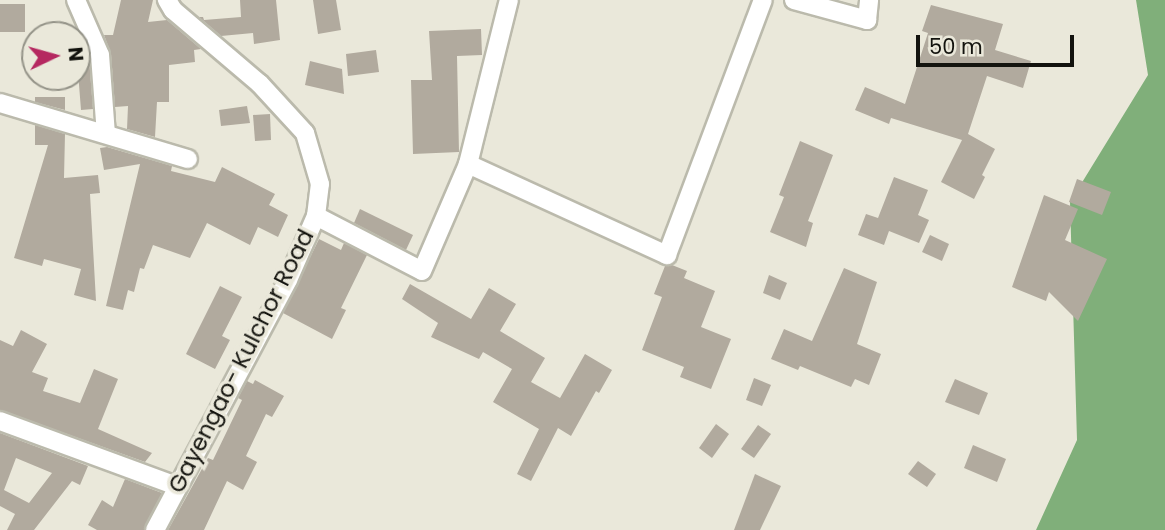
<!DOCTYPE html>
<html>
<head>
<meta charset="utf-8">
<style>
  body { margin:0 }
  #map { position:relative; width:1165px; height:530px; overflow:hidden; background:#eae8da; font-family:Poppins,sans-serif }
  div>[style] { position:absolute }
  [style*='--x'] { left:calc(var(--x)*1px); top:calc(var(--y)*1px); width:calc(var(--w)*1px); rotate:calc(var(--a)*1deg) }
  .water>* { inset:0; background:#80af7a }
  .building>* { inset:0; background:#b1aa9e }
  .roads { filter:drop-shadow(2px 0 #bbbaac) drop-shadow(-2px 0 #bbbaac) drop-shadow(0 2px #bbbaac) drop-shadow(0 -2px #bbbaac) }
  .minor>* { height:18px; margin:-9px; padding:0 9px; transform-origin:9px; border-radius:9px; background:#fff }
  span { translate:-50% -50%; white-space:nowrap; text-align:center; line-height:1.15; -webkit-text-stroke:7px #eae8da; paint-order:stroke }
  .street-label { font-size:23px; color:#13130e }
  .north { position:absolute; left:21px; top:21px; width:70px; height:70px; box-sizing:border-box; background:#eae8da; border:2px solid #949388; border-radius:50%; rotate:85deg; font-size:19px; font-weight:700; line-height:28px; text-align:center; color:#13130e }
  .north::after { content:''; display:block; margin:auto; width:24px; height:32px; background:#b52860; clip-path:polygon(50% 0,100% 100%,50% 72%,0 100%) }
  .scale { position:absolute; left:916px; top:35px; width:158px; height:32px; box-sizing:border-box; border:4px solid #13130e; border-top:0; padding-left:9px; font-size:21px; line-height:24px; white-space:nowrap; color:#13130e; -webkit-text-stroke:5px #eae8da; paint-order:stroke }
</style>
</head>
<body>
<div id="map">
  <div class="water">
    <div style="clip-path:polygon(1136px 0,1165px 0,1165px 530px,1036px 530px,1077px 440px,1070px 202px,1148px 75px)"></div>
  </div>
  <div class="building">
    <div style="clip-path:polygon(121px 0,153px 0,148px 22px,167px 20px,201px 49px,194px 50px,195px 62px,169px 65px,169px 102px,157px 102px,155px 137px,127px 129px,128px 106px,115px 107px,111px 54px,104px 35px,113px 35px)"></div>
    <div style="clip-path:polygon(240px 0,276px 0,280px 40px,254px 44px,253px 33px,221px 36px,199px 17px,203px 17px,204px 20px,241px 17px)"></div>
    <div style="clip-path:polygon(313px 0,336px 0,341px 30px,318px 34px)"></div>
    <div style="clip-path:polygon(0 4px,25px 4px,25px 32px,0 32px)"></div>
    <div style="clip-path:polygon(931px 5px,1003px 24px,995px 50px,1031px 61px,1023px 88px,987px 76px,968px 134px,995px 149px,982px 175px,985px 177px,974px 199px,941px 182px,962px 140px,891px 118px,889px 124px,855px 110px,865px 87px,905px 104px,928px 33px,922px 31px)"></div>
    <div style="clip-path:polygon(481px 29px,482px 55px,457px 56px,459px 152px,413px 154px,411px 80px,432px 80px,429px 31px)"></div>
    <div style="clip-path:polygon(83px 45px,89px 58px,93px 109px,81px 110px,78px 72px,83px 72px)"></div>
    <div style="clip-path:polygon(376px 50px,379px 72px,348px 76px,346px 54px)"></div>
    <div style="clip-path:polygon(310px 61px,342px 69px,344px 94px,305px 85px)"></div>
    <div style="clip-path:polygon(35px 97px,65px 97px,65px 110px,35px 102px)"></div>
    <div style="clip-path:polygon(247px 106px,250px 123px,221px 126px,219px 110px)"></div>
    <div style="clip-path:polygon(270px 114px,271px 140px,255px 141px,253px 115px)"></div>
    <div style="clip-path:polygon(35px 125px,65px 134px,64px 178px,98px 175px,100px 193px,90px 194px,96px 301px,74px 295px,81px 269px,44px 259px,42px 266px,14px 258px,48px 145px,35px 145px)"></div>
    <div style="clip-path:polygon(800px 141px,833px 155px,808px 221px,813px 223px,806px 247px,770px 232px,784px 197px,779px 195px)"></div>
    <div style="clip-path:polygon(107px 147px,172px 166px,171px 171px,215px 182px,222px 167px,275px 194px,269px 205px,288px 215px,278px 237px,258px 227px,250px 245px,207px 223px,190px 258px,153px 245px,144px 269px,140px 268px,134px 292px,128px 290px,123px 310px,106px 306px,140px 164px,104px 170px,100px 148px)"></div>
    <div style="clip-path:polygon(894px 177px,928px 190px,918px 215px,929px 220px,919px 243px,889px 231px,884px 245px,858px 235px,866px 214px,878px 218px)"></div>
    <div style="clip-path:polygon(1077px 179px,1111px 192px,1102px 215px,1069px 202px)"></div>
    <div style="clip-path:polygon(1044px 195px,1078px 209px,1065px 240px,1107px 259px,1078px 321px,1049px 292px,1046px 301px,1012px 287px)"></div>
    <div style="clip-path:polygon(360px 209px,413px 235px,406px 250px,354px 223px)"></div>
    <div style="clip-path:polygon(930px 235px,949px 244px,942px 261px,922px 252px)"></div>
    <div style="clip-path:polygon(319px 239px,341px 250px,344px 243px,367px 255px,341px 308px,346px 310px,332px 339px,283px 313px)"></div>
    <div style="clip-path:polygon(672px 265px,687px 271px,684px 278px,715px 291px,701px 327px,731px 339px,711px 389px,680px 377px,684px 367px,642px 350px,662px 297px,654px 294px,665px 266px)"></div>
    <div style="clip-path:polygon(844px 268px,877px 282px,857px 344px,881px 354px,869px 385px,855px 379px,851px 387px,800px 366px,798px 370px,771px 359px,784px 329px,812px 341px)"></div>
    <div style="clip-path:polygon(769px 275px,787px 283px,780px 300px,763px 293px)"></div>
    <div style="clip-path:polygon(410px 284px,471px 319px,489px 288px,516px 304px,500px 331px,545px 358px,531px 382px,560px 398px,585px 354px,612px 370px,599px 393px,596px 391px,571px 436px,558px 428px,531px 481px,517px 474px,539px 429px,493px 402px,512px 369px,483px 352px,479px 359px,431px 337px,438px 323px,402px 299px)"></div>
    <div style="clip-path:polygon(220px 286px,242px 297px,222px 336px,230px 340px,215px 369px,186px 354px)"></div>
    <div style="clip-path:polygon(21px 330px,47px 344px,32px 372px,48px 378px,43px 391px,80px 403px,94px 369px,118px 379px,98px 429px,152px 453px,145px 462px,0 410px,0 340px,13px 346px)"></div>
    <div style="clip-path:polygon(754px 378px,771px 385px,762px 406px,746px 400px)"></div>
    <div style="clip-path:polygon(955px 379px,988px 393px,979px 415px,945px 402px)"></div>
    <div style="clip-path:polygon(255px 380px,284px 396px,272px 417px,266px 414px,246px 456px,257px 462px,243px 490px,227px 481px,204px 530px,168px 530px,208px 458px,213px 460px,242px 400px,238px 398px,247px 381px,253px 384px)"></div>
    <div style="clip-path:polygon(716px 424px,729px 434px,712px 458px,699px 448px)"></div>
    <div style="clip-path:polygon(758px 425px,771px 434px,754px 458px,741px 449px)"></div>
    <div style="clip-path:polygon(evenodd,0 433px,88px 466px,80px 485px,72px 481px,34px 530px,7px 530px,15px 514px,0 506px,0 433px,16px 458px,52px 473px,29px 503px,4px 490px,16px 458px)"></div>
    <div style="clip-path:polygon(973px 445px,1006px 459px,997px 482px,964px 468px)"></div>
    <div style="clip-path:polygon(918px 461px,936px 474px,927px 487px,908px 474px)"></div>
    <div style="clip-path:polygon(755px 474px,781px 486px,760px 530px,734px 530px)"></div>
    <div style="clip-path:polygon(125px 479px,162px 493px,144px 530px,97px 530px,88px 525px,102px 500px,113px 507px)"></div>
  </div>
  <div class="roads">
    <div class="minor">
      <div style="--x:76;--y:0;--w:60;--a:66.4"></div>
      <div style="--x:100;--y:55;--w:79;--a:85.7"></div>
      <div style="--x:794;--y:0;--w:76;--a:15.3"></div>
      <div style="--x:867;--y:20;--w:20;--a:-84"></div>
      <div style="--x:0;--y:103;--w:196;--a:16.6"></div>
      <div style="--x:468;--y:164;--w:219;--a:24.6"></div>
      <div style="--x:667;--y:255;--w:272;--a:-69.4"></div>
      <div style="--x:316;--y:216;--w:119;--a:27.4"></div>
      <div style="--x:422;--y:271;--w:116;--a:-66.7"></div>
      <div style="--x:468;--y:164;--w:169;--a:-76"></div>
      <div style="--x:0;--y:421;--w:189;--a:20.2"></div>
      <div style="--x:155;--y:530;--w:283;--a:-62"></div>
      <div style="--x:288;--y:280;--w:70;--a:-66.4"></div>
      <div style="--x:316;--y:216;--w:32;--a:-83"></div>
      <div style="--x:320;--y:184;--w:53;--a:-106.4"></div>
      <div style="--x:305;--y:133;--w:67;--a:-132.6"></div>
      <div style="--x:260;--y:84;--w:114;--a:-139.6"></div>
      <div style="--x:173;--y:10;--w:12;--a:-121"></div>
    </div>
  </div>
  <div class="street-label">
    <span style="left:241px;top:361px;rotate:-63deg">Gayengao- Kulchor Road</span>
  </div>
  <div class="north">N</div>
  <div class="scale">50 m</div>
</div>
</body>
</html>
